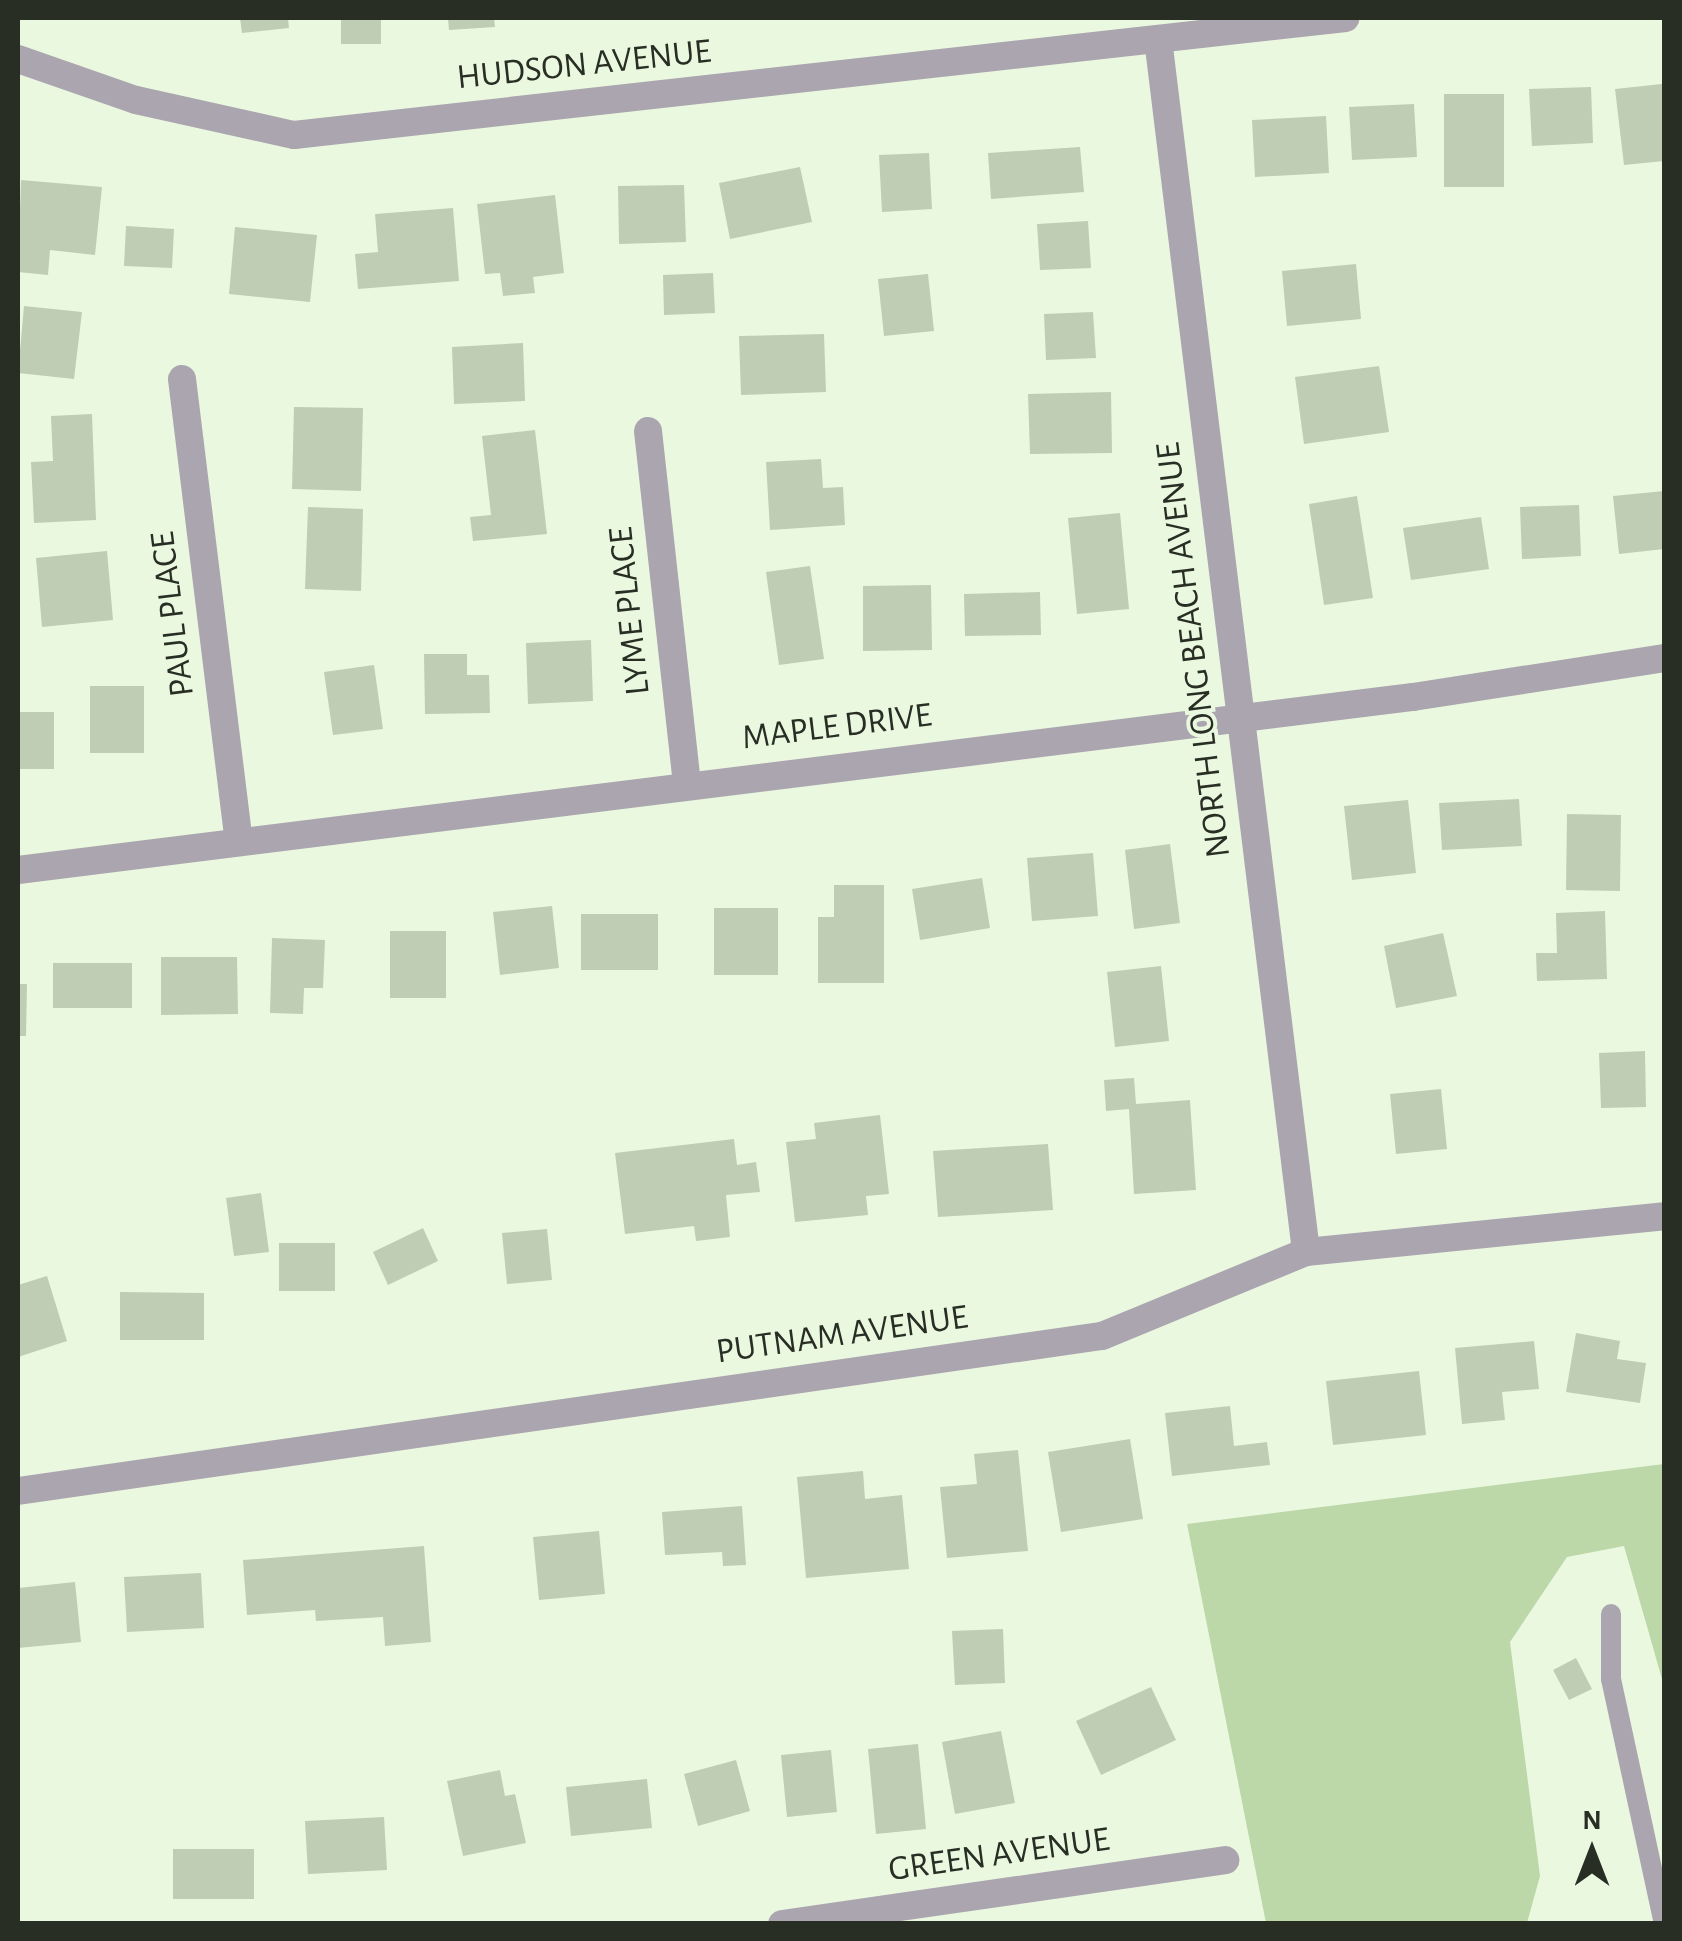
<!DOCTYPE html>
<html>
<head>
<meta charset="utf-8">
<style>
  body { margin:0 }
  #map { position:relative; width:1682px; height:1941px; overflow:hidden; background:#eaf8e0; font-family:"Alegreya Sans",sans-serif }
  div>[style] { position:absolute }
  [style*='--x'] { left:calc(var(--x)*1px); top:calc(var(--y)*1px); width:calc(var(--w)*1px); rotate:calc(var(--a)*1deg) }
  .green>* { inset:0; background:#bcd7a8 }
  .building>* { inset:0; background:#bfcdb5 }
  .service>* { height:20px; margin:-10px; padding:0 10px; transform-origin:10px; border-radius:10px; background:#aba5af }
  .minor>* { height:28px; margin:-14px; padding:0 14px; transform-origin:14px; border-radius:14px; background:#aba5af }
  span { translate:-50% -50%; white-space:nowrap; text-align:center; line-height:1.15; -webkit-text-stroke:8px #eaf8e0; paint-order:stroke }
  .street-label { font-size:35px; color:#292e25 }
  .frame { position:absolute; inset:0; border:20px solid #292e25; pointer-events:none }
  .north { position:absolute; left:1542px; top:1801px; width:100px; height:100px; -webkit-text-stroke:8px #eaf8e0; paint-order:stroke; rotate:0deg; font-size:28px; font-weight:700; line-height:40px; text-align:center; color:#292e25 }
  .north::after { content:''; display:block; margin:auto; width:35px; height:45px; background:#292e25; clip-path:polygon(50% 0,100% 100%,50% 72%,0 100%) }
</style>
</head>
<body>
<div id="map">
  <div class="green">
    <div style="clip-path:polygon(1664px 1464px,1664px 1686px,1624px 1546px,1567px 1557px,1510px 1642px,1540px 1876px,1527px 1923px,1266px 1923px,1187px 1524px)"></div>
  </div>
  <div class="building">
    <div style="clip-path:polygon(240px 18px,288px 18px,289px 28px,242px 33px)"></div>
    <div style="clip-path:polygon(341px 18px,381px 18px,381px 44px,341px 44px)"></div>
    <div style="clip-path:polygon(448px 18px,494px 18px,495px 27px,449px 30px)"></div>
    <div style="clip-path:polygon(1662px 84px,1664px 161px,1624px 165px,1615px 89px)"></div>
    <div style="clip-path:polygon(1591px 87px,1593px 143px,1532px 146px,1529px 89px)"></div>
    <div style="clip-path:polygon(1444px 94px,1504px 94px,1504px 187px,1444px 187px)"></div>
    <div style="clip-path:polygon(1414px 104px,1417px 157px,1352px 160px,1349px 107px)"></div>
    <div style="clip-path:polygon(1326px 116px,1329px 173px,1255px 177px,1252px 120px)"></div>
    <div style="clip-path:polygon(1080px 147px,1084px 192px,991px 199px,988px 153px)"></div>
    <div style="clip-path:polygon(929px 153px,932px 209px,882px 212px,879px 155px)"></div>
    <div style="clip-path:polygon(800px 167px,812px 222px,730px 239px,719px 183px)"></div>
    <div style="clip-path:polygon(21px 180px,102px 187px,95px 255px,50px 250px,48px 275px,18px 272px)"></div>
    <div style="clip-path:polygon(684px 185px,686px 242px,619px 244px,618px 186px)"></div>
    <div style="clip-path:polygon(555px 195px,564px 273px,533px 277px,535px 293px,503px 296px,500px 273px,485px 274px,477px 204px)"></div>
    <div style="clip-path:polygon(453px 208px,459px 281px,358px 289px,355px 254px,378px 252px,375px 214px)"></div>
    <div style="clip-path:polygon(1088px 221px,1091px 268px,1040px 270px,1037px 224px)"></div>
    <div style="clip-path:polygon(126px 226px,174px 229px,172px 268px,124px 266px)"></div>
    <div style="clip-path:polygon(235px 227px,317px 235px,310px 302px,229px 294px)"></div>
    <div style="clip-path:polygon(1356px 264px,1361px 319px,1287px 326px,1282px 271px)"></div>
    <div style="clip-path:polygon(713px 273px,715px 313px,664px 315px,663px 275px)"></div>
    <div style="clip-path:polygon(928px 274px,934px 331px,884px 336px,878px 279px)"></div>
    <div style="clip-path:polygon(24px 306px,82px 312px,74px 379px,18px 373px)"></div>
    <div style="clip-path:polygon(1093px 312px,1096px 358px,1046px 360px,1044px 314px)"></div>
    <div style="clip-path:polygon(824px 334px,826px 392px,741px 395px,739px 336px)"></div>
    <div style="clip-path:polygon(523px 343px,525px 401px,454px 404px,452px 347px)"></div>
    <div style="clip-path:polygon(1379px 366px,1389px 432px,1304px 444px,1295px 377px)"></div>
    <div style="clip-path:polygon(1111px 392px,1112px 453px,1030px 454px,1028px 394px)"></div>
    <div style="clip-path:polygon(294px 407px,363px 408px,361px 491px,292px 489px)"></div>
    <div style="clip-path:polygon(92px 414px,96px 520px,34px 523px,31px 462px,53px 461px,51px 416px)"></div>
    <div style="clip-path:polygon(535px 430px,547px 534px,473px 541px,470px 517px,491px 515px,482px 436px)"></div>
    <div style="clip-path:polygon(821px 459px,823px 488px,843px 487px,845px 525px,770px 530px,766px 462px)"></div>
    <div style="clip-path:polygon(1664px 491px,1664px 549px,1619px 554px,1613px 496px)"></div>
    <div style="clip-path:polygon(1357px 496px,1373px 598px,1324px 605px,1309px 504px)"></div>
    <div style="clip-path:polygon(1579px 505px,1581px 556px,1522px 559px,1520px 507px)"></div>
    <div style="clip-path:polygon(308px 507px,363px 509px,361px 591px,305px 589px)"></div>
    <div style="clip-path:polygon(1120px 513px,1129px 609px,1077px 614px,1068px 518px)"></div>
    <div style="clip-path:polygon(1481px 517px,1489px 569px,1411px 580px,1403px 528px)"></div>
    <div style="clip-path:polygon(107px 551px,113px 620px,42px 627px,36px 558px)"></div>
    <div style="clip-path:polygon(810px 566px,824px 659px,779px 665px,766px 572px)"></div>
    <div style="clip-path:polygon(931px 585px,932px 650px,863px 651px,863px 586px)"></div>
    <div style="clip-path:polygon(1040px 592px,1041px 635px,965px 636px,964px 594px)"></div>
    <div style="clip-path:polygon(591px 640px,593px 701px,528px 704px,526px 643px)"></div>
    <div style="clip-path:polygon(424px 654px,467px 654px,467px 675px,489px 675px,490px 713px,425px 714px)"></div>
    <div style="clip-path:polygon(374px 665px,383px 729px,333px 735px,324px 672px)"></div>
    <div style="clip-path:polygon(90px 686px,144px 686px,144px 753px,90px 753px)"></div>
    <div style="clip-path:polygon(18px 712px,54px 712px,54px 769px,18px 769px)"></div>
    <div style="clip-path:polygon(1519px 799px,1522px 846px,1442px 850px,1439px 803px)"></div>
    <div style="clip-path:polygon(1408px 800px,1416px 873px,1352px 880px,1344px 806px)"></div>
    <div style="clip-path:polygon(1567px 814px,1621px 815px,1620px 891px,1566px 890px)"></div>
    <div style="clip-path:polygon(1170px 844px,1180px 923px,1134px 929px,1125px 850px)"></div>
    <div style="clip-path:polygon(1093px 853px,1098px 916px,1032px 921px,1027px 858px)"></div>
    <div style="clip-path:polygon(982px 878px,990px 928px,920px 940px,912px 889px)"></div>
    <div style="clip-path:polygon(834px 885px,884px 885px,884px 983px,818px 983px,818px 917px,834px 917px)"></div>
    <div style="clip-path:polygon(552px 906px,559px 968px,500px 975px,493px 912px)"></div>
    <div style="clip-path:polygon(714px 908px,778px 908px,778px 975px,714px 975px)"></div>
    <div style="clip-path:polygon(1605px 911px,1607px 979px,1537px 981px,1536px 953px,1557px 953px,1556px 913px)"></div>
    <div style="clip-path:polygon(581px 914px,658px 914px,658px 970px,581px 970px)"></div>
    <div style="clip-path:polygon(390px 931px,446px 931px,446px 998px,390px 998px)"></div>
    <div style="clip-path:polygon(1443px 933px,1457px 996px,1396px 1008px,1384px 946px)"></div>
    <div style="clip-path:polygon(272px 938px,325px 940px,323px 988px,304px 988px,303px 1014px,270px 1013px)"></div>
    <div style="clip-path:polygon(161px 957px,237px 957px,238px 1014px,161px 1015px)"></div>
    <div style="clip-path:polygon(53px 963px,132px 963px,132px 1008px,53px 1008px)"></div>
    <div style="clip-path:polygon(1161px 966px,1169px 1041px,1115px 1047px,1107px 972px)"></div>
    <div style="clip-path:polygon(18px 984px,27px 984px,26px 1036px,18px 1036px)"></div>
    <div style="clip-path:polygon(1645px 1051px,1646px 1107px,1601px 1108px,1599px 1053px)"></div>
    <div style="clip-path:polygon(1134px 1078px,1136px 1104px,1190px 1100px,1196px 1190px,1134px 1194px,1129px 1109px,1106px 1111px,1104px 1080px)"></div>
    <div style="clip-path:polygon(1441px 1089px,1447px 1149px,1396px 1154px,1390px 1094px)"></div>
    <div style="clip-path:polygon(880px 1115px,889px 1194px,866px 1196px,868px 1215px,795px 1222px,786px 1142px,816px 1139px,814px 1123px)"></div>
    <div style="clip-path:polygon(734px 1139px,737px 1165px,756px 1162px,760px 1192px,726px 1195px,730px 1237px,696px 1241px,694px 1226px,625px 1234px,615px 1153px)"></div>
    <div style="clip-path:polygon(1048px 1144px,1053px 1210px,938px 1217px,933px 1151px)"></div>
    <div style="clip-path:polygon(261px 1193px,269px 1252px,234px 1256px,226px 1198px)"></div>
    <div style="clip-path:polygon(423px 1228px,438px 1261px,388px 1285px,373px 1252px)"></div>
    <div style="clip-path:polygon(547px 1229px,552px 1280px,507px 1284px,502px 1233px)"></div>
    <div style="clip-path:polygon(279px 1243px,335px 1243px,335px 1291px,279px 1291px)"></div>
    <div style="clip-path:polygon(47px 1276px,67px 1341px,18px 1357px,18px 1285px)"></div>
    <div style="clip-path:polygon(120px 1292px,204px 1293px,204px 1340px,120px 1340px)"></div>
    <div style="clip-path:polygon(1576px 1333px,1620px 1341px,1617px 1359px,1646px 1363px,1640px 1403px,1566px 1392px)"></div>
    <div style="clip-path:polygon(1534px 1341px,1539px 1389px,1502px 1392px,1505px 1420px,1462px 1424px,1455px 1348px)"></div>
    <div style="clip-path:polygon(1419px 1371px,1426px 1435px,1333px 1445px,1326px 1381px)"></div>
    <div style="clip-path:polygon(1230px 1406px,1234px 1446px,1267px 1442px,1270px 1465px,1172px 1476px,1165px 1413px)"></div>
    <div style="clip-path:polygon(1130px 1439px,1143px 1519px,1061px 1532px,1048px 1452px)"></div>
    <div style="clip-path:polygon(1018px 1450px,1028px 1551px,947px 1558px,940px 1487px,977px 1484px,974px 1454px)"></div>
    <div style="clip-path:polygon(863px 1471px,865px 1499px,902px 1495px,909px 1569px,806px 1578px,797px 1477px)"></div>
    <div style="clip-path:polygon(742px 1506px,746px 1565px,723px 1566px,722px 1552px,665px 1555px,662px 1512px)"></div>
    <div style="clip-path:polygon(599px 1531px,605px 1594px,539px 1600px,533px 1537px)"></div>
    <div style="clip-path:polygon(424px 1546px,431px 1642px,385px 1646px,383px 1617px,316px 1621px,315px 1610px,247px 1615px,243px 1560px)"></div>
    <div style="clip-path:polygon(201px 1573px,204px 1628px,127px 1632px,124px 1577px)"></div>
    <div style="clip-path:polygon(75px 1582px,81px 1642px,18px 1648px,18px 1588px)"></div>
    <div style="clip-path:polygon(1003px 1629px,1005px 1683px,955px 1685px,952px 1631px)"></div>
    <div style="clip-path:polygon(1576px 1658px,1592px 1689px,1569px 1700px,1553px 1670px)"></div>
    <div style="clip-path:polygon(1151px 1687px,1176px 1740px,1101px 1775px,1076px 1721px)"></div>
    <div style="clip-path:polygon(1001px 1731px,1015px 1803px,955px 1814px,942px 1742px)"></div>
    <div style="clip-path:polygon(918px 1744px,926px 1829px,876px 1834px,868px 1749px)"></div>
    <div style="clip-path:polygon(831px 1750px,837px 1812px,787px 1817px,781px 1755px)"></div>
    <div style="clip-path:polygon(736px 1760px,750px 1811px,698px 1826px,684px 1774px)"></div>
    <div style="clip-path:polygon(500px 1770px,505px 1796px,515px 1794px,526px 1843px,463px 1856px,447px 1781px)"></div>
    <div style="clip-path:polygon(647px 1779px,652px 1828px,571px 1836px,566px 1787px)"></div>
    <div style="clip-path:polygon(384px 1817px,387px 1870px,308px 1874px,305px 1821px)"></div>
    <div style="clip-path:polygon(173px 1849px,254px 1849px,254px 1899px,173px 1899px)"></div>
  </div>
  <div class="service">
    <div style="--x:1611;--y:1614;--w:65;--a:90"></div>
    <div style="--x:1611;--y:1679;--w:251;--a:77.8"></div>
  </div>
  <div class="minor">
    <div style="--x:1158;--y:39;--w:1222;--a:83.04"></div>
    <div style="--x:18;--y:59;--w:125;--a:19.2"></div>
    <div style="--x:136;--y:100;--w:162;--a:12.5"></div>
    <div style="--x:294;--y:135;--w:1058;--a:-6.35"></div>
    <div style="--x:182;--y:379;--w:466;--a:83"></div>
    <div style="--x:648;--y:431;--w:354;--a:83.7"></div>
    <div style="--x:18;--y:870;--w:1406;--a:-7.07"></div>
    <div style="--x:1413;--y:697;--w:254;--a:-8.8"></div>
    <div style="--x:18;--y:1491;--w:1095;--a:-8.14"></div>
    <div style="--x:1102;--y:1336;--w:221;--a:-22.4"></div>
    <div style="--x:1306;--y:1252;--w:360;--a:-5.7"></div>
    <div style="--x:782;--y:1924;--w:448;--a:-8.2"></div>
  </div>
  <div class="street-label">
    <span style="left:584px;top:65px;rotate:-6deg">HUDSON AVENUE</span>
    <span style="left:630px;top:611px;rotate:-96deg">LYME PLACE</span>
    <span style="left:173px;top:614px;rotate:-97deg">PAUL PLACE</span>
    <span style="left:1194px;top:650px;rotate:-97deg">NORTH LONG BEACH AVENUE</span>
    <span style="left:837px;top:727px;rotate:-7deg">MAPLE DRIVE</span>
    <span style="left:842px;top:1335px;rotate:-8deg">PUTNAM AVENUE</span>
    <span style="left:999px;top:1855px;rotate:-8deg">GREEN AVENUE</span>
  </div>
  <div class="frame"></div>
  <div class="north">N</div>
</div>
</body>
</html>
